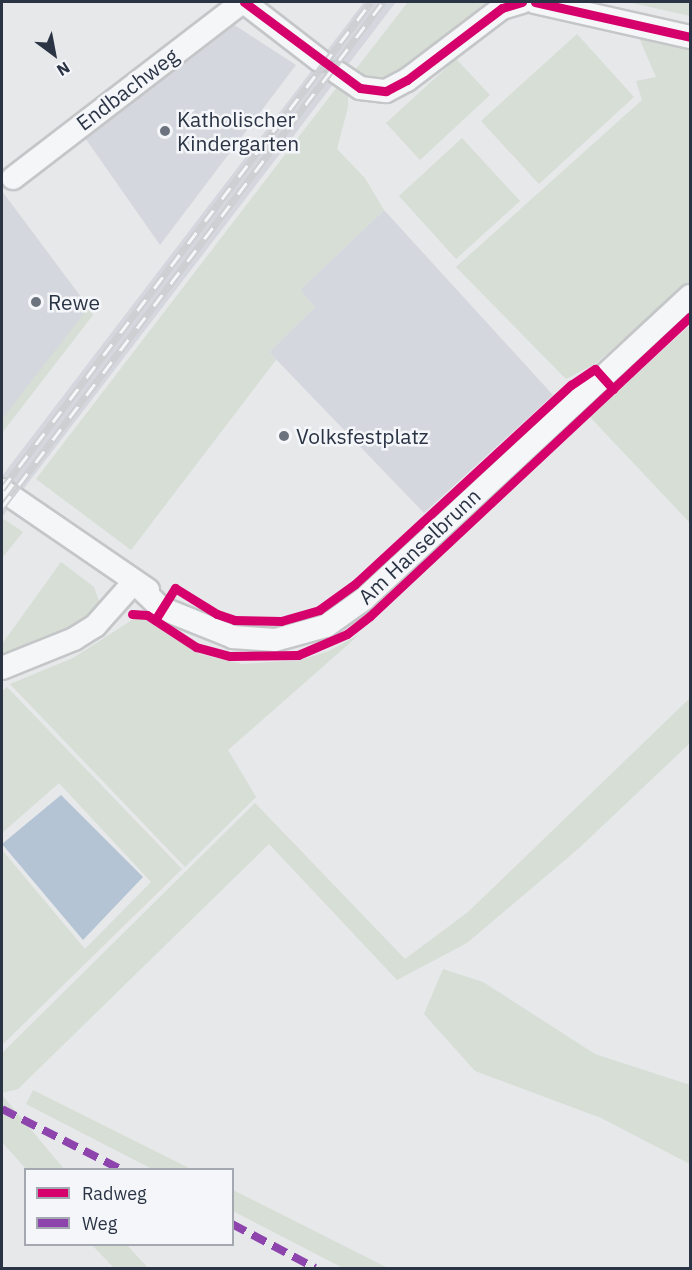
<!DOCTYPE html>
<html>
<head>
<meta charset="utf-8">
<style>
  body { margin:0 }
  #map { position:relative; width:692px; height:1270px; overflow:hidden; background:#e6e8ea; font-family:"IBM Plex Sans",sans-serif }
  div>[style] { position:absolute }
  [style*='--x'] { left:calc(var(--x)*1px); top:calc(var(--y)*1px); width:calc(var(--w)*1px); rotate:calc(var(--a)*1deg) }
  .built>* { inset:0; background:#d4d7dd }
  .green>* { inset:0; background:#d6ded6 }
  .water>* { inset:0; background:#b4c4d5 }
  .roads { filter:drop-shadow(2px 0 #c4c6c8) drop-shadow(-2px 0 #c4c6c8) drop-shadow(0 2px #c4c6c8) drop-shadow(0 -2px #c4c6c8) }
  .minor>* { height:22px; margin:-11px; padding:0 11px; transform-origin:11px; border-radius:11px; background:#f5f6f7 }
  .rail>* { height:7px; margin-top:-3.5px; transform-origin:0; background:repeating-linear-gradient(90deg,#f4f6f9 0 14px,#cecfd2 0 28px); box-sizing:border-box; border-block:2px solid #cecfd2 }
  .quiet>* { height:8px; margin-top:-4px; transform-origin:0; background:repeating-linear-gradient(90deg,#8e44ad 0 15px,transparent 0 23px) }
  .cycleway>* { height:9px; margin:-4.5px; padding:0 4.5px; transform-origin:4.5px; border-radius:4.5px; background:#d6006c }
  .dots>* { width:16px; height:16px; translate:-50% -50%; box-sizing:border-box; border:3px solid #f4f6f9; border-radius:50% }
  span { translate:-50% -50%; white-space:nowrap; text-align:center; line-height:1.15; -webkit-text-stroke:5px #f4f6f9; paint-order:stroke }
  .street-label { font-size:21px; color:#2b3445 }
  .poi-label { font-size:21px; color:#2b3445 }
  .left { translate:0 -50%; text-align:left }
  .frame { position:absolute; inset:0; border:3px solid #2b3445; pointer-events:none }
  .legend { position:absolute; left:24px; top:1168px; width:210px; height:78px; box-sizing:border-box; background:#f4f6f9; border:2px solid #a4a8b1; margin:0; padding:8px 10px; list-style:none; font-size:18px; color:#2b3445 }
  .legend li { display:flex; align-items:center; gap:12px; height:30px }
  .legend b { width:30px; border:2px solid #a4a8b1 }
  .north { position:absolute; left:24px; top:24px; width:60px; height:60px; -webkit-text-stroke:4px #f4f6f9; paint-order:stroke; rotate:148deg; font-size:16px; font-weight:700; line-height:24px; text-align:center; color:#2b3445 }
  .north::after { content:''; display:block; margin:auto; width:21px; height:27px; background:#2b3445; clip-path:polygon(50% 0,100% 100%,50% 72%,0 100%) }
</style>
</head>
<body>
<div id="map">
  <div class="built">
    <div style="clip-path:polygon(364px 2px,396px 2px,2px 517px,2px 476px)"></div>
    <div style="clip-path:polygon(230px 22px,296px 65px,160px 245px,83px 135px)"></div>
    <div style="clip-path:polygon(2px 191px,90px 309px,2px 422px)"></div>
    <div style="clip-path:polygon(384px 210px,553px 395px,424px 513px,269px 352px,315px 307px,300px 290px)"></div>
  </div>
  <div class="green">
    <div style="clip-path:polygon(408px 2px,489px 2px,398px 76px,373px 79px,352px 74px)"></div>
    <div style="clip-path:polygon(628px 2px,690px 2px,690px 16px)"></div>
    <div style="clip-path:polygon(577px 34px,634px 97px,539px 184px,481px 121px)"></div>
    <div style="clip-path:polygon(667px 39px,690px 43px,690px 282px,595px 364px,566px 379px,456px 267px,642px 100px,636px 81px,656px 77px,640px 40px)"></div>
    <div style="clip-path:polygon(456px 59px,490px 95px,420px 160px,386px 123px)"></div>
    <div style="clip-path:polygon(337px 87px,348px 89px,348px 107px,337px 149px,365px 178px,384px 210px,300px 290px,315px 307px,269px 352px,276px 360px,131px 550px,36px 479px)"></div>
    <div style="clip-path:polygon(462px 138px,520px 201px,456px 259px,399px 196px)"></div>
    <div style="clip-path:polygon(88px 308px,93px 315px,2px 433px,2px 419px)"></div>
    <div style="clip-path:polygon(690px 325px,690px 523px,590px 417px)"></div>
    <div style="clip-path:polygon(4px 519px,23px 532px,2px 558px,2px 522px)"></div>
    <div style="clip-path:polygon(61px 562px,94px 587px,100px 604px,89px 620px,2px 663px,2px 644px)"></div>
    <div style="clip-path:polygon(135px 618px,144px 619px,200px 654px,242px 664px,301px 660px,329px 651px,360px 634px,228px 750px,256px 797px,185px 867px,10px 684px,73px 658px)"></div>
    <div style="clip-path:polygon(7px 687px,182px 869px,2px 1045px,2px 850px,85px 949px,151px 882px,59px 783px,2px 833px,2px 691px)"></div>
    <div style="clip-path:polygon(690px 698px,690px 743px,578px 849px,467px 943px,397px 980px,269px 844px,18px 1089px,2px 1093px,2px 1053px,255px 803px,405px 959px,468px 912px)"></div>
    <div style="clip-path:polygon(443px 969px,483px 982px,595px 1054px,690px 1085px,690px 1164px,601px 1118px,475px 1071px,424px 1014px)"></div>
    <div style="clip-path:polygon(33px 1090px,191px 1169px,152px 1169px,26px 1104px)"></div>
    <div style="clip-path:polygon(2px 1095px,64px 1169px,26px 1169px,2px 1142px)"></div>
    <div style="clip-path:polygon(233px 1190px,388px 1268px,343px 1268px,233px 1211px)"></div>
    <div style="clip-path:polygon(92px 1245px,127px 1245px,148px 1268px,114px 1268px)"></div>
  </div>
  <div class="water">
    <div style="clip-path:polygon(61px 795px,143px 877px,83px 940px,2px 844px)"></div>
  </div>
  <div class="roads">
    <div class="minor">
      <div style="--x:244;--y:2;--w:95;--a:37.7"></div>
      <div style="--x:535;--y:2;--w:159;--a:12.7"></div>
      <div style="--x:338;--y:73;--w:27;--a:34"></div>
      <div style="--x:360;--y:88;--w:26;--a:7"></div>
      <div style="--x:386;--y:91;--w:24;--a:-28"></div>
      <div style="--x:407;--y:80;--w:119;--a:-37.2"></div>
      <div style="--x:502;--y:8;--w:21;--a:-17"></div>
      <div style="--x:13;--y:178;--w:289;--a:-37.5"></div>
      <div style="--x:2;--y:490;--w:177;--a:34.4"></div>
      <div style="--x:134;--y:582;--w:37;--a:44"></div>
      <div style="--x:161;--y:608;--w:78;--a:21.9"></div>
      <div style="--x:233;--y:637;--w:42;--a:4.1"></div>
      <div style="--x:275;--y:640;--w:53;--a:-15.4"></div>
      <div style="--x:326;--y:626;--w:47;--a:-35.4"></div>
      <div style="--x:364;--y:599;--w:445;--a:-42.9"></div>
      <div style="--x:2;--y:668;--w:78;--a:-21.9"></div>
      <div style="--x:74;--y:639;--w:25;--a:-32"></div>
      <div style="--x:95;--y:626;--w:59;--a:-48.4"></div>
    </div>
  </div>
  <div class="rail">
    <div style="--x:2;--y:489;--w:611;--a:-52.85"></div>
    <div style="--x:2;--y:507;--w:633;--a:-52.97"></div>
  </div>
  <div class="quiet">
    <div style="--x:2;--y:1109;--w:135;--a:26.9"></div>
    <div style="--x:232;--y:1224;--w:94;--a:27.9"></div>
  </div>
  <div class="cycleway">
    <div style="--x:244;--y:2;--w:144;--a:36.6"></div>
    <div style="--x:360;--y:88;--w:26;--a:7"></div>
    <div style="--x:386;--y:91;--w:24;--a:-28"></div>
    <div style="--x:407;--y:80;--w:119;--a:-37.2"></div>
    <div style="--x:502;--y:8;--w:21;--a:-17"></div>
    <div style="--x:535;--y:2;--w:159;--a:12.7"></div>
    <div style="--x:132;--y:614;--w:15;--a:4"></div>
    <div style="--x:147;--y:615;--w:59;--a:33.1"></div>
    <div style="--x:196;--y:647;--w:35;--a:15"></div>
    <div style="--x:230;--y:656;--w:68;--a:-0.8"></div>
    <div style="--x:298;--y:655;--w:53;--a:-23.2"></div>
    <div style="--x:347;--y:634;--w:29;--a:-38"></div>
    <div style="--x:370;--y:616;--w:438;--a:-43.1"></div>
    <div style="--x:155;--y:620;--w:38;--a:-58"></div>
    <div style="--x:175;--y:588;--w:49;--a:31.8"></div>
    <div style="--x:217;--y:614;--w:18;--a:19"></div>
    <div style="--x:234;--y:620;--w:47;--a:1.2"></div>
    <div style="--x:281;--y:621;--w:40;--a:-16"></div>
    <div style="--x:319;--y:610;--w:44;--a:-35.8"></div>
    <div style="--x:355;--y:584;--w:294;--a:-42.7"></div>
    <div style="--x:571;--y:385;--w:29;--a:-34"></div>
    <div style="--x:595;--y:369;--w:27;--a:48"></div>
  </div>
  <div class="dots">
    <div style="left:165px;top:131px;background:#6c737f"></div>
    <div style="left:36px;top:302px;background:#6c737f"></div>
    <div style="left:284px;top:436px;background:#6c737f"></div>
  </div>
  <div class="street-label">
    <span style="left:127px;top:89px;rotate:-37deg">Endbachweg</span>
    <span style="left:419px;top:546px;rotate:-43deg">Am Hanselbrunn</span>
  </div>
  <div class="poi-label">
    <span class="left" style="left:177px;top:131px">Katholischer<br>Kindergarten</span>
    <span class="left" style="left:48px;top:302px">Rewe</span>
    <span class="left" style="left:296px;top:436px">Volksfestplatz</span>
  </div>
  <div class="frame"></div>
  <ul class="legend">
  <li><b style="height:8px;background:#d6006c"></b>Radweg</li>
  <li><b style="height:8px;background:#8e44ad"></b>Weg</li>
  </ul>
  <div class="north">N</div>
</div>
</body>
</html>
